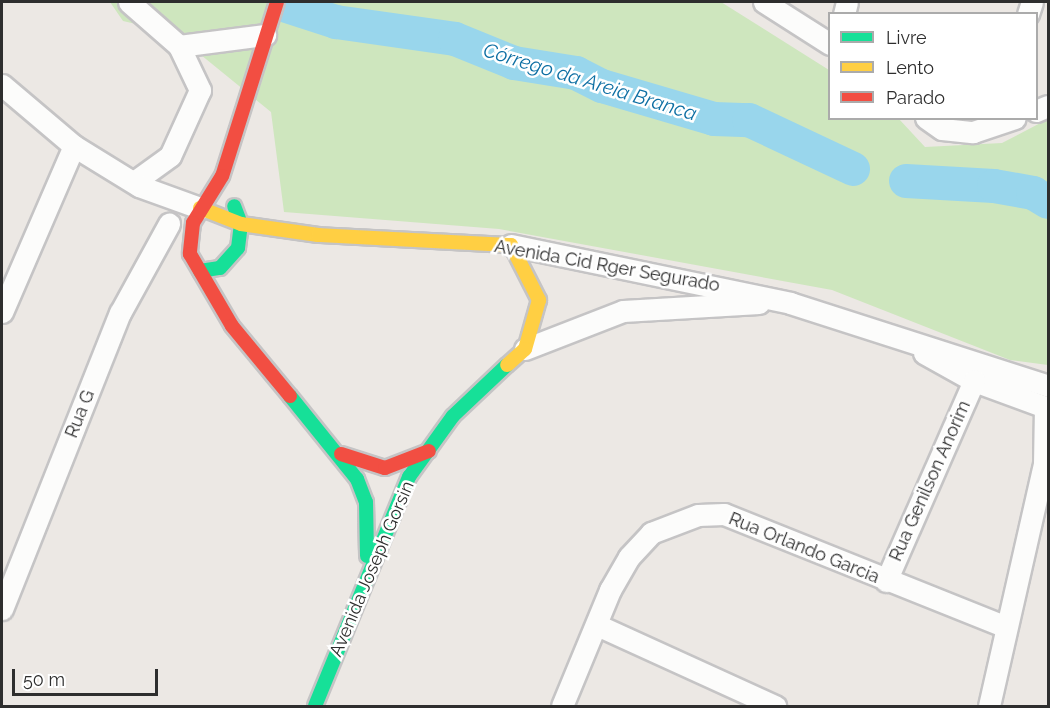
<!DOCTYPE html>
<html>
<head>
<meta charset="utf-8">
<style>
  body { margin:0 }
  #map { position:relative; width:1050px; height:708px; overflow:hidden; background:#ece8e4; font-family:Raleway,sans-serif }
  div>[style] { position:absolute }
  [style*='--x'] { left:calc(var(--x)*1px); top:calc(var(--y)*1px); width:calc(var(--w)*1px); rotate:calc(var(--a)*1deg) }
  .green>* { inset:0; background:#cee6be }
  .river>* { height:34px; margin:-17px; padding:0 17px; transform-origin:17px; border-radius:17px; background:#99d6ec }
  .roads { filter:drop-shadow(2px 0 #c5c4c5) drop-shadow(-2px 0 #c5c4c5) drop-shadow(0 2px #c5c4c5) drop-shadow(0 -2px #c5c4c5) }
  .street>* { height:21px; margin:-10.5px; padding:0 10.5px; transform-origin:10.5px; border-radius:10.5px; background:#fcfcfb }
  .fast>* { height:14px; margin:-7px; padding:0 7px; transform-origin:7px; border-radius:7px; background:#16e098 }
  .slow>* { height:14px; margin:-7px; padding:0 7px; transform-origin:7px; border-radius:7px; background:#ffcf43 }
  .jam>* { height:14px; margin:-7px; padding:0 7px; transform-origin:7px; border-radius:7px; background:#f24e42 }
  span { translate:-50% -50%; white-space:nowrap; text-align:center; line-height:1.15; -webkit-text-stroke:5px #fff; paint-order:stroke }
  .street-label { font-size:18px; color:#2e2e2e }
  .water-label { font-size:20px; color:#0d6fa3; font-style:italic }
  .frame { position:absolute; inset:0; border:3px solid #2e2e2e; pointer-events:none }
  .legend { position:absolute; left:828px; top:12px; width:210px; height:108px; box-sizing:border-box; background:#fff; border:2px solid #ababab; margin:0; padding:8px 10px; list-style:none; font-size:18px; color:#2e2e2e }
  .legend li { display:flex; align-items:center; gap:12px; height:30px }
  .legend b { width:30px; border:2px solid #ababab }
  .scale { position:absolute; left:12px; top:669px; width:146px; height:27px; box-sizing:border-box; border:3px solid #2e2e2e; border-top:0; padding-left:8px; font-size:18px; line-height:21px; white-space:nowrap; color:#2e2e2e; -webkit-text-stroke:4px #fff; paint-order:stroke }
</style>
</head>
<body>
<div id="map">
  <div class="green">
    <div style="clip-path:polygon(110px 2px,721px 2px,829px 70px,830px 118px,899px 119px,925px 147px,1002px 143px,1048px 119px,1048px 365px,1010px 360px,832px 290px,499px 229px,284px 212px,271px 112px,174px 33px,123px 21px)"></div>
  </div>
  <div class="river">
    <div style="--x:287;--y:6;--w:52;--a:18.1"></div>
    <div style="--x:336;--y:22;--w:120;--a:8.1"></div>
    <div style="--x:455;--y:39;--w:64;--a:22.1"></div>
    <div style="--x:514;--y:63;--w:63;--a:9.2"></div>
    <div style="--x:576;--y:73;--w:29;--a:27"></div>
    <div style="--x:602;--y:86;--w:117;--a:16.4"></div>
    <div style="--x:714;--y:119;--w:35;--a:2"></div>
    <div style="--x:749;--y:120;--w:115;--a:25.2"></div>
    <div style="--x:906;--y:181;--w:88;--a:3.3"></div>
    <div style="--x:994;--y:186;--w:40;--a:10"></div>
    <div style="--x:1033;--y:193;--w:17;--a:31"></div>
  </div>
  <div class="roads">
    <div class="street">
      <div style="--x:129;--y:2;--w:67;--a:41.3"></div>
      <div style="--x:179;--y:46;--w:49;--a:64.5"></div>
      <div style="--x:200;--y:90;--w:72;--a:114.4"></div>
      <div style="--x:170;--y:156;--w:44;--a:144.2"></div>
      <div style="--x:764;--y:2;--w:78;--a:32.5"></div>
      <div style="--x:844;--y:14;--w:12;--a:-76"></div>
      <div style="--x:1028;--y:14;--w:13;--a:-72"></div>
      <div style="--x:179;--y:46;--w:87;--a:-7.3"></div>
      <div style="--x:2;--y:85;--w:94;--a:40.3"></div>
      <div style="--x:74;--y:146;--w:76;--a:31.6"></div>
      <div style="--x:139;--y:186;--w:65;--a:19.8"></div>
      <div style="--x:1036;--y:111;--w:13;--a:-23"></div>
      <div style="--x:926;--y:118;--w:19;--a:35"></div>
      <div style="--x:942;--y:129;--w:31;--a:6"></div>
      <div style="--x:973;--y:132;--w:44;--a:-18.4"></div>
      <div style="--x:511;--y:245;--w:285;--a:11.7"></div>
      <div style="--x:790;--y:303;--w:271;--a:17.8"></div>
      <div style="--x:2;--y:312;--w:181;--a:-66.6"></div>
      <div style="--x:525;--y:349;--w:105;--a:-21.2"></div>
      <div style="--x:623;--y:311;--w:136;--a:-3.4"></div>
      <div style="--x:924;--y:353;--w:57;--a:29.2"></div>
      <div style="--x:974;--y:381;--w:79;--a:20"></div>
      <div style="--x:886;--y:581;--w:219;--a:-66.3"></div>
      <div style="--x:2;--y:609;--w:319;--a:-68.3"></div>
      <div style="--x:120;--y:313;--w:102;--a:-61.2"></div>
      <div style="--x:597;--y:625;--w:196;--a:24.5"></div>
      <div style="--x:562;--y:706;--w:126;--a:-67.5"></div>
      <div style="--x:610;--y:590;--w:38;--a:-60"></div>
      <div style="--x:629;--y:557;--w:33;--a:-47"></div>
      <div style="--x:651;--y:533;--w:50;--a:-21"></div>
      <div style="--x:698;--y:515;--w:26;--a:-2"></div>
      <div style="--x:724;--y:514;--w:304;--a:21.8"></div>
      <div style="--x:989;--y:706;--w:248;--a:-77.2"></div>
      <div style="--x:1044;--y:464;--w:57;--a:-89"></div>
    </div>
    <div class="fast">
      <div style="--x:200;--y:271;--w:20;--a:-9"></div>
      <div style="--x:220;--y:268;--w:27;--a:-48"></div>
      <div style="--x:238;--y:248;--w:24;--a:-83"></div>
      <div style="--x:241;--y:224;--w:19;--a:-111"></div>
      <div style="--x:290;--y:396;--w:107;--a:51.1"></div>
      <div style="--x:357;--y:479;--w:25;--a:69"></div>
      <div style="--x:366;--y:502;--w:54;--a:88.9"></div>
      <div style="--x:315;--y:706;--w:248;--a:-67.7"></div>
      <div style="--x:409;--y:477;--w:75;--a:-54.2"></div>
      <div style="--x:453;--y:416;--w:74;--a:-43.4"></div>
    </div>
    <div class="slow">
      <div style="--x:200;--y:208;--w:44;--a:21.3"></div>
      <div style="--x:241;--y:224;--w:78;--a:8.1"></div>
      <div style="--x:318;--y:235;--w:193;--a:3"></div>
      <div style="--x:511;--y:245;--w:62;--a:63"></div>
      <div style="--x:539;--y:300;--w:51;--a:105.9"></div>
      <div style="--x:525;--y:349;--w:24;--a:138"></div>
    </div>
    <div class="jam">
      <div style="--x:277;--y:2;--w:182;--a:107.5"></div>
      <div style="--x:222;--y:176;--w:55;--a:121.7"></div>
      <div style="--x:193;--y:223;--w:31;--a:96"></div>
      <div style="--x:190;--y:254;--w:83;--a:59.7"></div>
      <div style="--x:232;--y:326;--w:91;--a:50.4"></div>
      <div style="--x:341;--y:454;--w:46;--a:17.7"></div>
      <div style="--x:385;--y:468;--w:47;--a:-21.1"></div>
    </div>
  </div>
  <div class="street-label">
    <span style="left:607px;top:266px;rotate:10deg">Avenida Cid Rger Segurado</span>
    <span style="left:80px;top:414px;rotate:-68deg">Rua G</span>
    <span style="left:930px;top:481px;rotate:-66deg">Rua Genilson Anorim</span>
    <span style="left:804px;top:548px;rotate:22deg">Rua Orlando Garcia</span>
    <span style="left:372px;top:569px;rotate:-67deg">Avenida Joseph Gorsin</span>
  </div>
  <div class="water-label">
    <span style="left:590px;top:82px;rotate:17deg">Córrego da Areia Branca</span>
  </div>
  <div class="frame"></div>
  <ul class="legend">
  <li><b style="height:8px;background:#16e098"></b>Livre</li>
  <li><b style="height:8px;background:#ffcf43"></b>Lento</li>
  <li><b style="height:8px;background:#f24e42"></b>Parado</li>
  </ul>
  <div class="scale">50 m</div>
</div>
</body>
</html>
